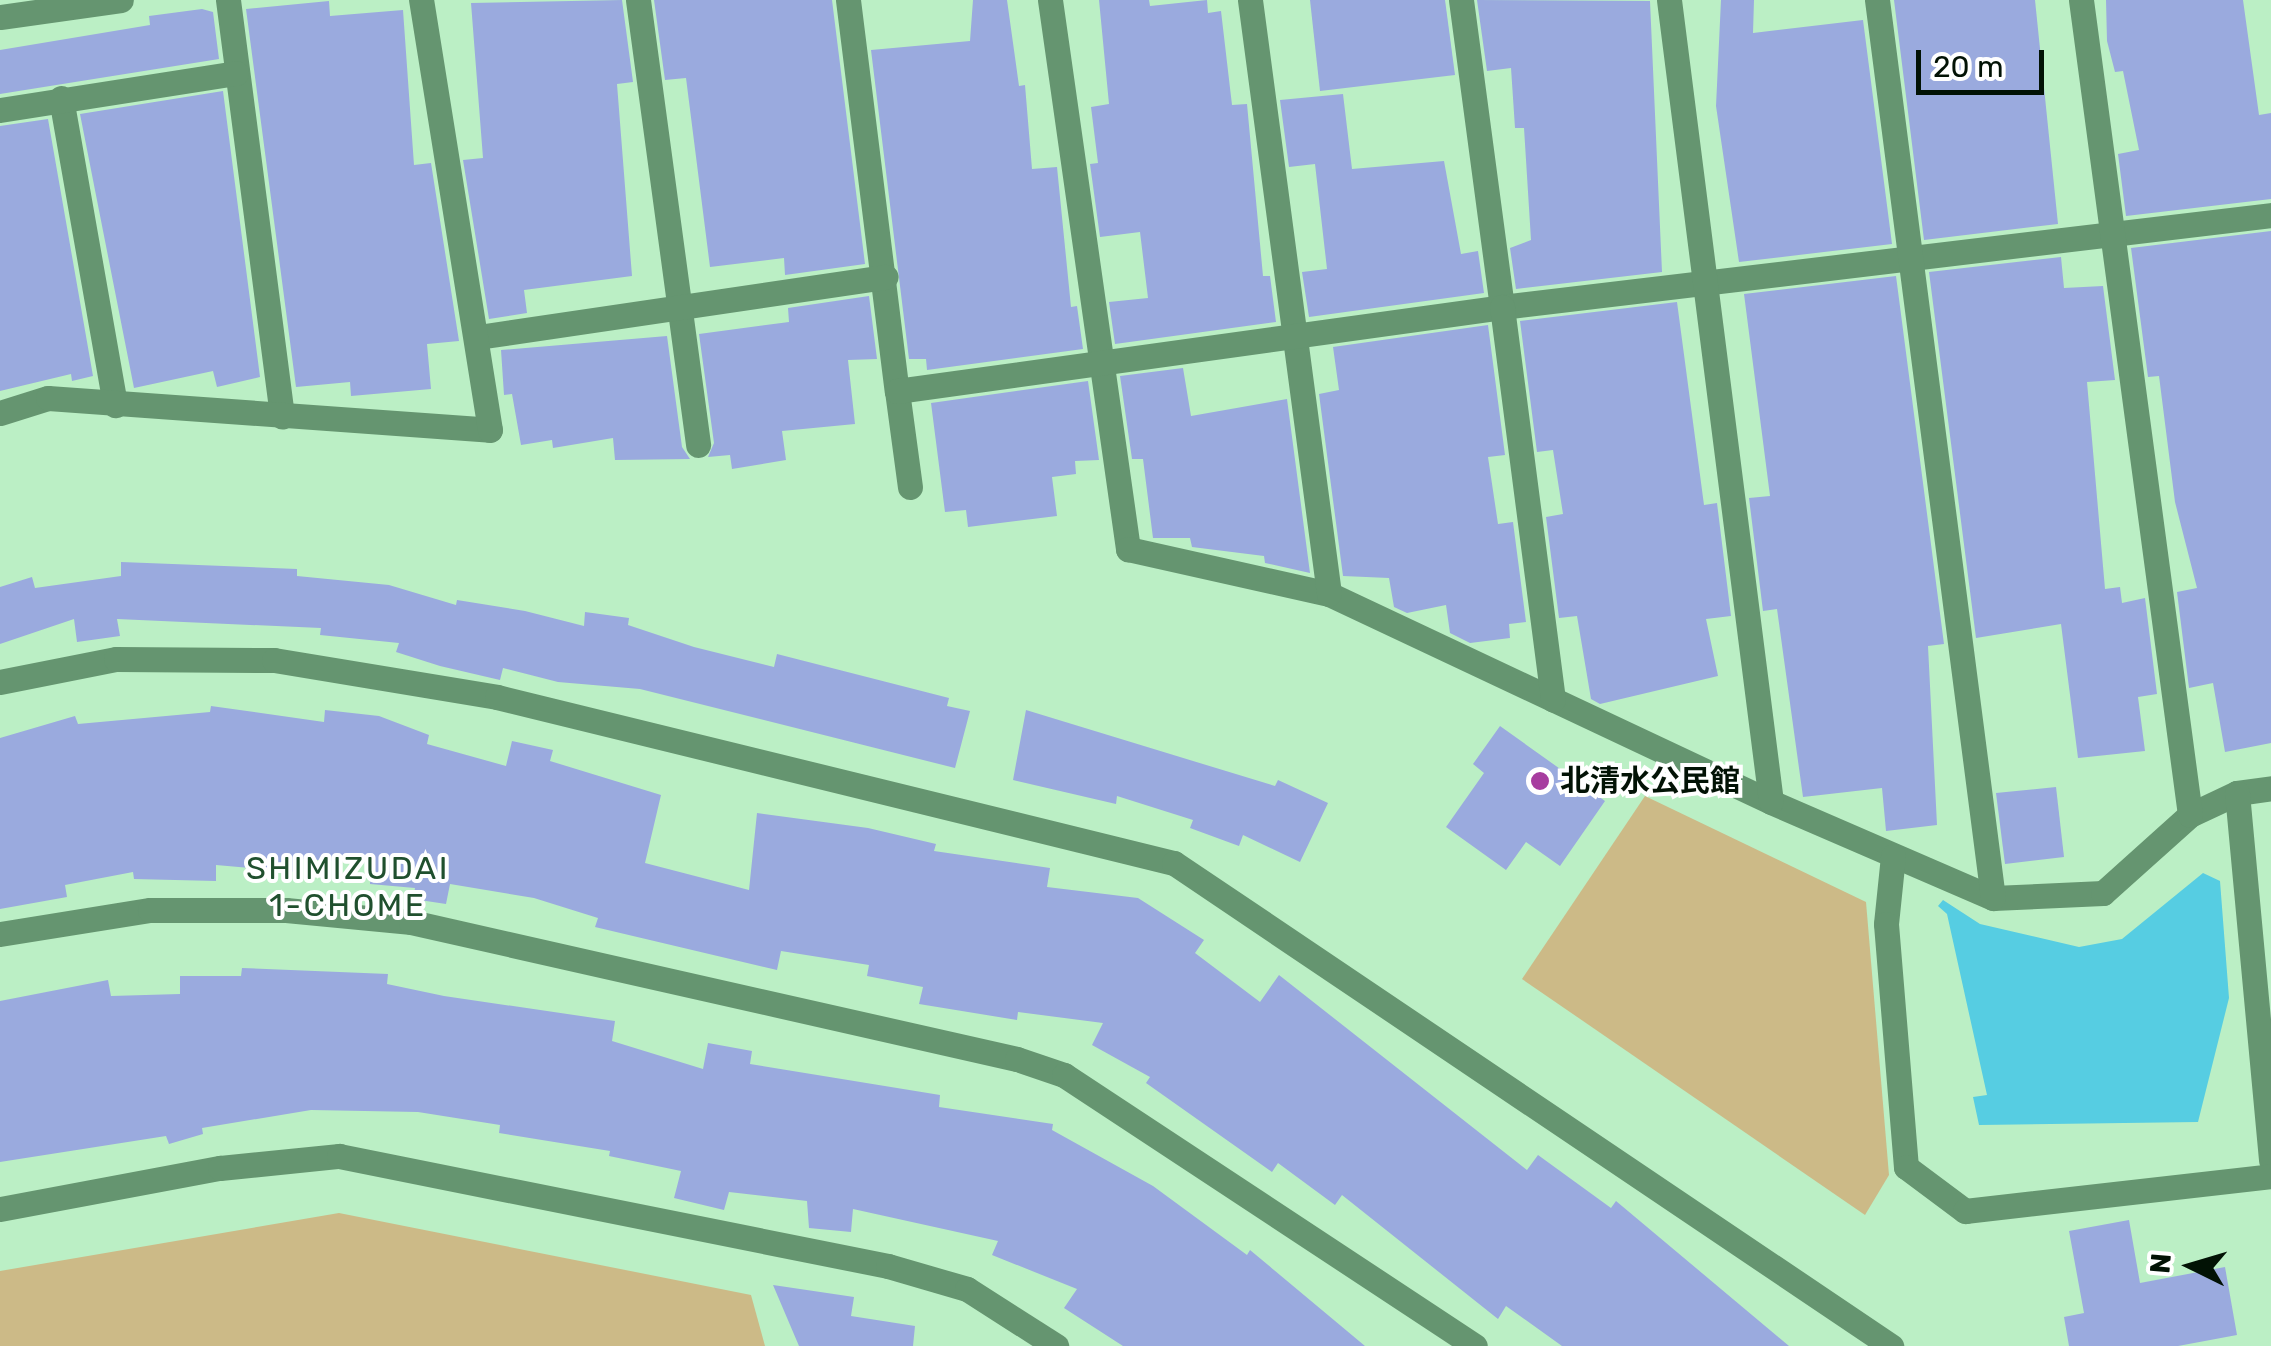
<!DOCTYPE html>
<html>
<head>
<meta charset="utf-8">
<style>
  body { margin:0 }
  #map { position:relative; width:2271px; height:1346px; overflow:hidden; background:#bbefc5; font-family:Rubik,"Noto Sans JP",sans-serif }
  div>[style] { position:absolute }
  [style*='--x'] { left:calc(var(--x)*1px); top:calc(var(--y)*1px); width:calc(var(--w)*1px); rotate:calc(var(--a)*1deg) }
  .green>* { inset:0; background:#ccba87 }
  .water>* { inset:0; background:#56cde2 }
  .building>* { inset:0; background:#9aaade }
  .minor>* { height:25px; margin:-12.5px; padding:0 12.5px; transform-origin:12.5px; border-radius:12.5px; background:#659570 }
  .dots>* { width:28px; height:28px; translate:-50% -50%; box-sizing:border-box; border:5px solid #fff; border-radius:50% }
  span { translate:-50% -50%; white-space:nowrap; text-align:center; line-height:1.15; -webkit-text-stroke:8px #fff; paint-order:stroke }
  .poi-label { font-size:30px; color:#021205; font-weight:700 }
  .left { translate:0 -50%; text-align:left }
  .neighbourhood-label { font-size:32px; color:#20502e; letter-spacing:2.5px }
  .north { position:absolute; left:2141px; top:1216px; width:100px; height:100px; -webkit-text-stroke:8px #fff; paint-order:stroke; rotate:275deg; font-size:28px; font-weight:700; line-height:40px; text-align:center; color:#021205 }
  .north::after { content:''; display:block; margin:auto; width:35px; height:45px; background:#021205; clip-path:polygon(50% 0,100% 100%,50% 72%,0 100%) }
  .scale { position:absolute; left:1916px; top:50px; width:128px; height:45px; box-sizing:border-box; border:5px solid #021205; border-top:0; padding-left:12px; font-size:30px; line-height:35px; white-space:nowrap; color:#021205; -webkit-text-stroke:8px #fff; paint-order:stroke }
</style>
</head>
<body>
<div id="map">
  <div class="green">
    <div style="clip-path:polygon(1645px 796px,1866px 902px,1889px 1175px,1865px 1215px,1522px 979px)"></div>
    <div style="clip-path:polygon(339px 1213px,751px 1295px,765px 1346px,0 1346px,0 1271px)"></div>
  </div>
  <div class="water">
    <div style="clip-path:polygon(2203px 873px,2220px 881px,2229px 998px,2198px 1122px,1979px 1125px,1973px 1097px,1987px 1095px,1947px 914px,1938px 906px,1943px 900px,1980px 924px,2079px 947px,2122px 939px)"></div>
  </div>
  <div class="building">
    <div style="clip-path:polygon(622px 0,633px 82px,617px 84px,632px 276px,524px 290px,527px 313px,489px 319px,463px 160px,483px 158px,471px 3px)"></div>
    <div style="clip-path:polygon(654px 0,832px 0,865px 264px,785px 275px,784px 258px,710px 267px,686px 78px,665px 80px)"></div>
    <div style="clip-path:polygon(973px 0,1007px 0,1019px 86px,1025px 85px,1032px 169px,1057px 167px,1071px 307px,1077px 306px,1083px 349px,927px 370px,926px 359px,909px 359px,871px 50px,970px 41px)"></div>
    <div style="clip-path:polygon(1099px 0,1149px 0,1150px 6px,1207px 0,1208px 13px,1221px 11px,1232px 105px,1247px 104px,1263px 276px,1270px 276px,1276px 322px,1115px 344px,1109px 302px,1148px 298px,1140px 232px,1100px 237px,1090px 164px,1098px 163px,1091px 107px,1109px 104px)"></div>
    <div style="clip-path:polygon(1310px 0,1445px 0,1455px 75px,1320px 91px)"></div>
    <div style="clip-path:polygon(1477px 0,1650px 1px,1662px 272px,1516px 289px,1510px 248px,1531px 240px,1524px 128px,1515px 128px,1511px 68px,1487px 71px)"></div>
    <div style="clip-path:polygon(1721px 0,1754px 0,1753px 33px,1863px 20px,1892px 244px,1739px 262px,1716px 106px)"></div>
    <div style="clip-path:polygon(1894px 0,2035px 0,2058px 224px,1924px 240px)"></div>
    <div style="clip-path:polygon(2106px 0,2243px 0,2259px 115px,2271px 113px,2271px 199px,2126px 216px,2118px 154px,2139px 150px,2123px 71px,2115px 72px,2107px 41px)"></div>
    <div style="clip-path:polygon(329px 1px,330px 16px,403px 10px,414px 165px,431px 163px,459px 341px,427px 344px,431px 389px,351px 396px,350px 382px,296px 387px,246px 9px)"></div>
    <div style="clip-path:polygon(202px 9px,213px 12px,219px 59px,0 94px,0 50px,150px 25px,149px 16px)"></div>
    <div style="clip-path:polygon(223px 91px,260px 377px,217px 387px,213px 371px,134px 388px,80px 114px)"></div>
    <div style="clip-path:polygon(1343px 94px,1352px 169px,1444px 161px,1461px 254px,1478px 251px,1484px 293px,1309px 317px,1302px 272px,1327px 269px,1315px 164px,1289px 167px,1280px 100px)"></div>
    <div style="clip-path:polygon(48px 119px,93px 376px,72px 381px,71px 374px,0 391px,0 126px)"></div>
    <div style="clip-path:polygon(2271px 231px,2271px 743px,2225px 752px,2213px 683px,2189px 688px,2177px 592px,2197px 588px,2175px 502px,2159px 376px,2148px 377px,2131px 248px)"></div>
    <div style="clip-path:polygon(2061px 257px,2064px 288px,2103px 286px,2115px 380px,2087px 382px,2105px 589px,2120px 587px,2122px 603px,2145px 598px,2157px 694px,2138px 697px,2145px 751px,2078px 758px,2061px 624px,1976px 638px,1929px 272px)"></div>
    <div style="clip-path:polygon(1896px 276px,1944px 644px,1928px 646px,1937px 825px,1886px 831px,1882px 788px,1803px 797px,1777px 609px,1763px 611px,1749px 498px,1770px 496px,1744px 294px)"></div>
    <div style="clip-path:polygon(869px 296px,877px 359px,848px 360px,855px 424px,782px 431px,786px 460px,732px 469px,730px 455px,708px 457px,714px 443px,699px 334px,789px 322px,788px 308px)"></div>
    <div style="clip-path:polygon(1677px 302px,1704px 505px,1717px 503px,1731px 616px,1706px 619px,1718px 676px,1600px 704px,1591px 699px,1577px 616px,1559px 618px,1546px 517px,1563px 514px,1553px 450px,1537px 452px,1520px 321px)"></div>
    <div style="clip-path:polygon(1488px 325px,1505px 455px,1488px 457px,1498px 524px,1513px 522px,1526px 622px,1509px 624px,1510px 638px,1470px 643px,1450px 633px,1446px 605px,1407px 613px,1394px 607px,1389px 578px,1343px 576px,1319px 394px,1339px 390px,1333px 347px)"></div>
    <div style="clip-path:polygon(667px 336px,682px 447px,690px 459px,615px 460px,613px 438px,553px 448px,552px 440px,521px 445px,512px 394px,504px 395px,501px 350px)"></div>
    <div style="clip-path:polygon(1183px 368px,1191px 416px,1287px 399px,1310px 573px,1265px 563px,1264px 556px,1192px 547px,1190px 538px,1153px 538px,1143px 459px,1132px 459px,1120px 376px)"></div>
    <div style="clip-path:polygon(1088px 381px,1099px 460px,1075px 461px,1076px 474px,1052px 477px,1057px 516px,968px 527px,966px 510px,945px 512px,931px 403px)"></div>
    <div style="clip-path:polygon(121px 562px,297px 569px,297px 576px,389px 585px,456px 605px,457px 600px,525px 611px,584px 626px,585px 612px,629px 618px,628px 625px,694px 647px,774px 667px,777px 654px,949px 698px,947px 706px,970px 711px,955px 768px,640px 689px,558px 682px,503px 668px,500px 680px,440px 666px,396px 652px,399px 643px,320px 635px,321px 628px,117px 619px,120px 636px,77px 642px,74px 619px,0 644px,0 587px,32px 577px,35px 588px,121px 576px)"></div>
    <div style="clip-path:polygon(211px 706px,324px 722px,325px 710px,379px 716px,429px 735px,427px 744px,506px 766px,512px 741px,553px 750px,550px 761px,661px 795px,645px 863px,749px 890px,757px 813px,868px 828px,936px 844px,934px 851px,1050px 868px,1047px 887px,1138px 898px,1204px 940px,1195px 953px,1260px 1002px,1279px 975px,1527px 1170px,1538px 1155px,1611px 1208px,1616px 1201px,1789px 1346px,1562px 1346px,1506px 1306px,1498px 1319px,1342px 1195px,1335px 1205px,1278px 1163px,1272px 1172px,1146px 1083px,1150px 1077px,1092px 1045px,1103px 1023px,1018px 1012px,1017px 1020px,919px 1004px,923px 987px,867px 976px,869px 965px,781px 951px,777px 970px,595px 927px,598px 918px,534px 898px,450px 884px,446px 904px,413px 899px,415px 888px,370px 884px,371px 863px,299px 859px,298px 872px,216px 865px,216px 881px,134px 879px,133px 872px,65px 885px,67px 897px,0 909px,0 738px,75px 716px,78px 724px,210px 712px)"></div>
    <div style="clip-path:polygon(1026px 710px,1275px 786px,1278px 780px,1328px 803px,1300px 862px,1243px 835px,1239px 846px,1190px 828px,1193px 820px,1117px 796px,1116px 804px,1013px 780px)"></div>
    <div style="clip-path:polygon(1500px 726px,1605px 801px,1560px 866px,1526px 842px,1506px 870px,1446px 827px,1484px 773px,1473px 764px)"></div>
    <div style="clip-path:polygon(2056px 787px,2064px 857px,2005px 864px,1996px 793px)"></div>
    <div style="clip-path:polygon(242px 968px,388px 974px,387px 984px,444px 996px,615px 1021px,612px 1041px,703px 1069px,708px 1043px,752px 1051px,750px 1064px,940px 1095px,939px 1107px,1053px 1124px,1052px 1130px,1153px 1186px,1247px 1255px,1250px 1250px,1365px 1346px,1123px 1346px,1064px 1308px,1077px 1289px,992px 1255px,998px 1241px,853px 1209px,851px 1232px,809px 1228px,807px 1201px,729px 1192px,724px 1210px,674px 1198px,681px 1171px,609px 1156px,610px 1151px,499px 1133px,500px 1125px,418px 1112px,311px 1110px,202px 1128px,203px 1134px,169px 1144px,166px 1136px,0 1162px,0 1001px,108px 980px,111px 996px,180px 994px,180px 976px,241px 976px)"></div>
    <div style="clip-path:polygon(2129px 1220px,2140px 1283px,2225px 1267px,2237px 1335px,2178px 1346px,2069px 1346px,2064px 1317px,2084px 1313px,2069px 1231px)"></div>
    <div style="clip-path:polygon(773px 1285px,854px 1297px,851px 1316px,915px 1326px,913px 1346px,799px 1346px)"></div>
  </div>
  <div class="minor">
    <div style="--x:228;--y:0;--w:420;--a:82.6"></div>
    <div style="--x:638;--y:0;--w:449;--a:82.3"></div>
    <div style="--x:848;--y:0;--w:394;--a:82.9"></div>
    <div style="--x:1050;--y:0;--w:555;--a:81.91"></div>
    <div style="--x:1128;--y:549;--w:206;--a:12.6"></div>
    <div style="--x:1329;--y:594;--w:488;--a:25.2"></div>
    <div style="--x:1771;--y:802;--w:242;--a:23.4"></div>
    <div style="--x:1993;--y:898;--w:110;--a:-2.6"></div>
    <div style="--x:2103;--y:893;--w:117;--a:-41.9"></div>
    <div style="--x:2190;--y:815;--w:52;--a:-25.1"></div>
    <div style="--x:2237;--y:793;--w:34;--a:-8"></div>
    <div style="--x:1250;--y:0;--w:599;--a:82.42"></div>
    <div style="--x:1461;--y:0;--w:310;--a:82.4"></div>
    <div style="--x:1502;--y:307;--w:774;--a:-6.82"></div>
    <div style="--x:1669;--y:0;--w:808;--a:82.75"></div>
    <div style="--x:1877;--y:0;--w:905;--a:82.64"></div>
    <div style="--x:2081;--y:0;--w:822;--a:82.38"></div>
    <div style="--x:0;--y:17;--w:122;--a:-8"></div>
    <div style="--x:61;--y:98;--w:312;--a:80"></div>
    <div style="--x:0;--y:110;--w:239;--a:-8.9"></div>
    <div style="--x:478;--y:337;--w:412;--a:-8.4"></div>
    <div style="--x:0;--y:413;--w:50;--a:-17.4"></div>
    <div style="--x:48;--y:398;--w:443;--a:4.1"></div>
    <div style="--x:490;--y:430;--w:436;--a:-99.1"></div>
    <div style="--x:910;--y:487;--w:97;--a:-97.7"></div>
    <div style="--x:897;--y:391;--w:611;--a:-7.9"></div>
    <div style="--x:1502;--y:307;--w:396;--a:82.6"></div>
    <div style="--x:0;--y:682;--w:118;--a:-11.2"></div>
    <div style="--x:116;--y:659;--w:158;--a:0.4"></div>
    <div style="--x:274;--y:660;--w:226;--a:9.4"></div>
    <div style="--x:497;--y:697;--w:697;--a:13.78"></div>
    <div style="--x:1174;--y:863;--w:865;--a:33.97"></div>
    <div style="--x:2237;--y:793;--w:369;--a:84.7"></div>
    <div style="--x:1893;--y:856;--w:68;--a:95.9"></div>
    <div style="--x:1886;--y:924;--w:244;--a:85.3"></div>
    <div style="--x:1906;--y:1167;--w:74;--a:36.7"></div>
    <div style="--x:1965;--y:1211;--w:308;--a:-6.5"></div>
    <div style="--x:0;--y:934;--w:152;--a:-9.1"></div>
    <div style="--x:150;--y:910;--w:136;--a:0"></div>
    <div style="--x:286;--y:910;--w:126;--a:5.5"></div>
    <div style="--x:411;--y:922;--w:621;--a:12.74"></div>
    <div style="--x:1017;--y:1059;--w:50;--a:18.8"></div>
    <div style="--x:1064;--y:1075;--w:492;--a:33.4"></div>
    <div style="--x:0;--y:1209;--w:224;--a:-10.6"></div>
    <div style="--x:220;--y:1168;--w:120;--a:-5.8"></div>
    <div style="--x:339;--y:1156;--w:560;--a:11.33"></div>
    <div style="--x:888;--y:1266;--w:82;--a:16.2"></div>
    <div style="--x:967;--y:1289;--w:106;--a:32.6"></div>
  </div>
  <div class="dots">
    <div style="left:1540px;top:781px;background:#a73d9f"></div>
  </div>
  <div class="poi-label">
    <span class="left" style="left:1560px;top:781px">北清水公民館</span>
  </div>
  <div class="neighbourhood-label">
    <span style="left:348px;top:887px">SHIMIZUDAI<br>1-CHOME</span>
  </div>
  <div class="north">N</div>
  <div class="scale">20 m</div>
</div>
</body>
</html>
